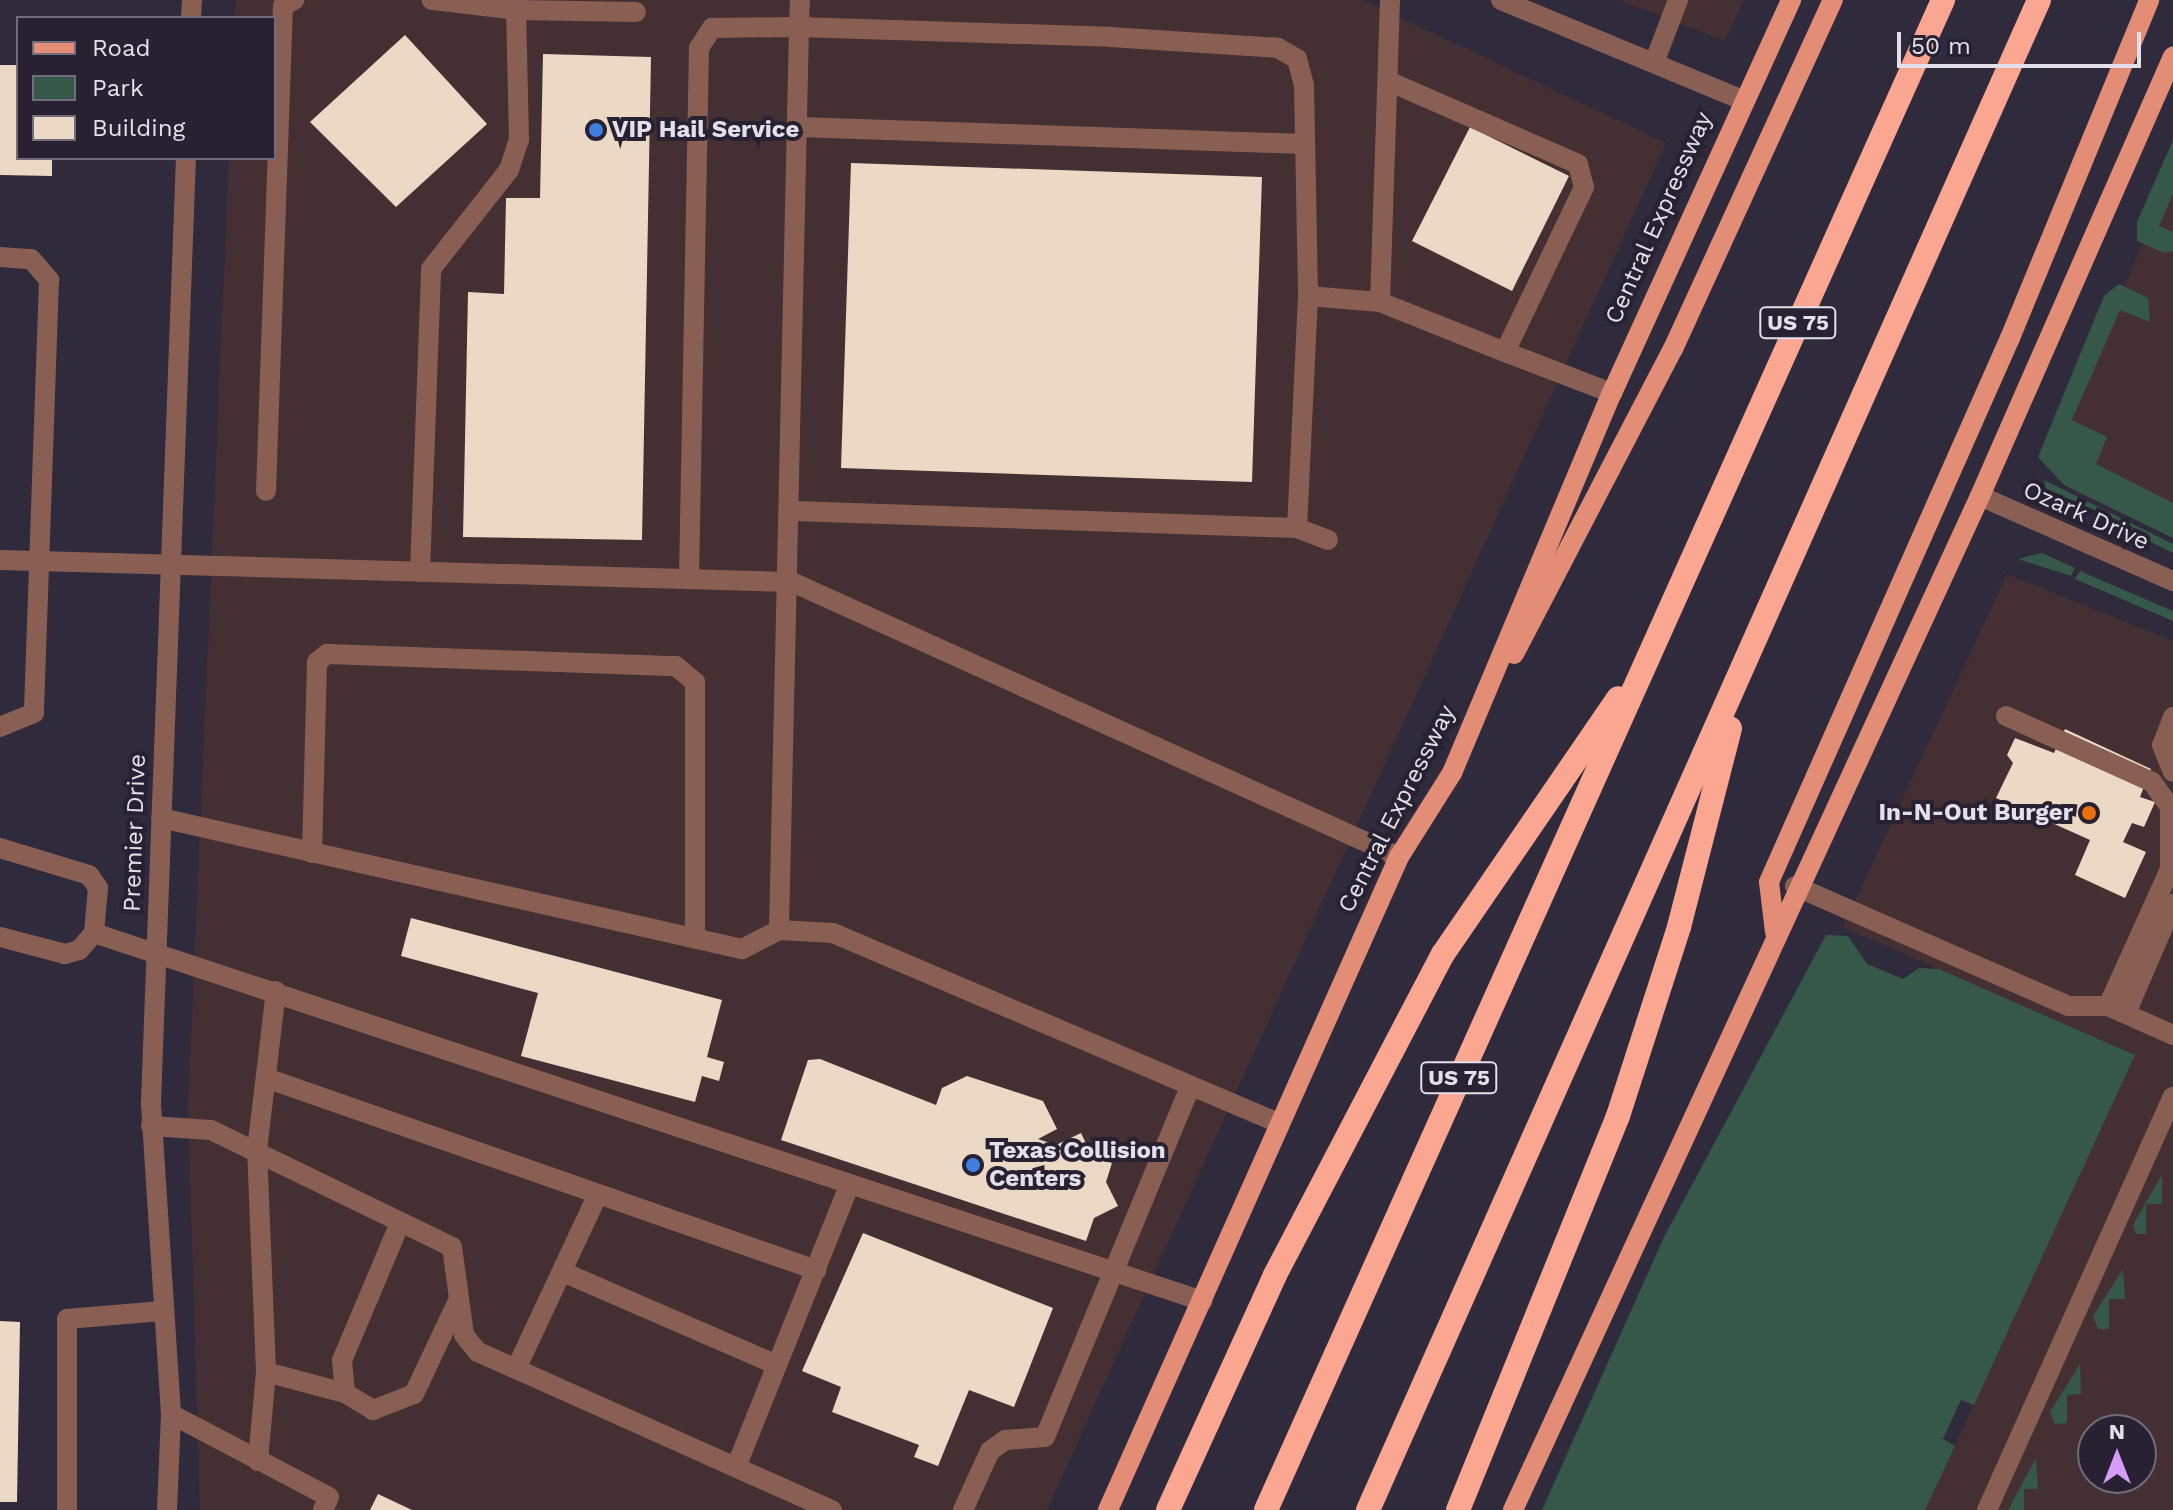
<!DOCTYPE html>
<html>
<head>
<meta charset="utf-8">
<style>
  body { margin:0 }
  #map { position:relative; width:2173px; height:1510px; overflow:hidden; background:#302a3d; font-family:"Work Sans",sans-serif }
  div>[style] { position:absolute }
  [style*='--x'] { left:calc(var(--x)*1px); top:calc(var(--y)*1px); width:calc(var(--w)*1px); rotate:calc(var(--a)*1deg) }
  .commercial>* { inset:0; background:#442f32 }
  .green>* { inset:0; background:#365848 }
  .building>* { inset:0; background:#ecd9c5 }
  .minor>* { height:20px; margin:-10px; padding:0 10px; transform-origin:10px; border-radius:10px; background:#8a5f53 }
  .major>* { height:20px; margin:-10px; padding:0 10px; transform-origin:10px; border-radius:10px; background:#e48d76 }
  .highway>* { height:24px; margin:-12px; padding:0 12px; transform-origin:12px; border-radius:12px; background:#fba690 }
  .dots>* { width:22px; height:22px; translate:-50% -50%; box-sizing:border-box; border:4px solid #272132; border-radius:50% }
  span { translate:-50% -50%; white-space:nowrap; text-align:center; line-height:1.15; -webkit-text-stroke:8px #272132; paint-order:stroke }
  .shield-label span { padding:2px 6px; background:#272132; border:2px solid; border-radius:6px; -webkit-text-stroke-width:0 }
  .shield-label { font-size:22px; color:#e3e0ec; font-weight:700 }
  .poi-label { font-size:24px; color:#e3e0ec; font-weight:700 }
  .left { translate:0 -50%; text-align:left }
  .right { translate:-100% -50%; text-align:right }
  .street-label { font-size:24px; color:#e3e0ec }
  .legend { position:absolute; left:16px; top:16px; width:260px; height:144px; box-sizing:border-box; background:#272132; border:2px solid #726d7c; margin:0; padding:10px 14px; list-style:none; font-size:24px; color:#e3e0ec }
  .legend li { display:flex; align-items:center; gap:16px; height:40px }
  .legend b { width:40px; border:2px solid #726d7c }
  .north { position:absolute; left:2077px; top:1414px; width:80px; height:80px; box-sizing:border-box; background:#272132; border:2px solid #726d7c; border-radius:50%; rotate:0deg; font-size:22px; font-weight:700; line-height:32px; text-align:center; color:#e3e0ec }
  .north::after { content:''; display:block; margin:auto; width:28px; height:36px; background:#d79bf9; clip-path:polygon(50% 0,100% 100%,50% 72%,0 100%) }
  .scale { position:absolute; left:1897px; top:32px; width:244px; height:36px; box-sizing:border-box; border:4px solid #e3e0ec; border-top:0; padding-left:10px; font-size:24px; line-height:28px; white-space:nowrap; color:#e3e0ec; -webkit-text-stroke:6px #272132; paint-order:stroke }
</style>
</head>
<body>
<div id="map">
  <div class="commercial">
    <div style="clip-path:polygon(236px 0,1363px 0,1666px 143px,1047px 1510px,200px 1510px,188px 1109px,229px 158px,274px 158px,274px 18px,235px 18px)"></div>
    <div style="clip-path:polygon(1619px 0,1744px 0,1725px 41px)"></div>
    <div style="clip-path:polygon(2173px 171px,2173px 530px,2079px 494px,2050px 463px)"></div>
    <div style="clip-path:polygon(evenodd,2007px 574px,2173px 641px,2173px 1510px,1925px 1510px,2135px 1055px,1843px 927px,2007px 574px,2093px 1430px,2141px 1430px,2141px 1478px,2093px 1478px,2093px 1430px)"></div>
  </div>
  <div class="green">
    <div style="clip-path:polygon(2173px 140px,2173px 194px,2159px 226px,2173px 232px,2173px 251px,2164px 253px,2137px 241px,2137px 222px)"></div>
    <div style="clip-path:polygon(2119px 284px,2148px 298px,2150px 322px,2120px 310px,2072px 420px,2107px 437px,2096px 464px,2173px 503px,2173px 538px,2064px 485px,2038px 457px,2104px 296px)"></div>
    <div style="clip-path:polygon(2044px 480px,2173px 544px,2173px 553px,2046px 491px)"></div>
    <div style="clip-path:polygon(2042px 553px,2075px 568px,2071px 576px,2018px 559px)"></div>
    <div style="clip-path:polygon(2080px 571px,2173px 611px,2173px 621px,2075px 579px)"></div>
    <div style="clip-path:polygon(1826px 935px,1848px 936px,1867px 964px,1903px 979px,1919px 968px,1939px 969px,2135px 1055px,1974px 1405px,1961px 1400px,1943px 1439px,1955px 1446px,1925px 1510px,1542px 1510px,1664px 1237px)"></div>
    <div style="clip-path:polygon(2162px 1175px,2162px 1204px,2146px 1204px,2146px 1234px,2136px 1234px,2133px 1225px)"></div>
    <div style="clip-path:polygon(2123px 1269px,2125px 1299px,2109px 1299px,2109px 1329px,2098px 1329px,2093px 1316px)"></div>
    <div style="clip-path:polygon(2080px 1364px,2081px 1394px,2067px 1395px,2067px 1423px,2055px 1424px,2050px 1412px)"></div>
    <div style="clip-path:polygon(2036px 1458px,2038px 1489px,2024px 1489px,2024px 1510px,2008px 1510px)"></div>
  </div>
  <div class="building">
    <div style="clip-path:polygon(405px 35px,487px 124px,396px 207px,310px 122px)"></div>
    <div style="clip-path:polygon(543px 54px,651px 57px,642px 540px,463px 537px,468px 292px,504px 294px,506px 198px,540px 198px)"></div>
    <div style="clip-path:polygon(0 65px,18px 65px,18px 158px,52px 158px,52px 176px,0 175px)"></div>
    <div style="clip-path:polygon(1470px 127px,1569px 176px,1512px 291px,1412px 241px)"></div>
    <div style="clip-path:polygon(851px 163px,1262px 177px,1252px 482px,841px 468px)"></div>
    <div style="clip-path:polygon(2065px 729px,2151px 769px,2140px 797px,2155px 802px,2144px 827px,2132px 823px,2123px 842px,2146px 852px,2125px 898px,2075px 875px,2090px 840px,1996px 798px,2013px 763px,2007px 755px,2015px 738px,2054px 753px)"></div>
    <div style="clip-path:polygon(411px 918px,722px 1000px,707px 1057px,724px 1062px,719px 1081px,702px 1076px,695px 1102px,521px 1056px,538px 993px,401px 956px)"></div>
    <div style="clip-path:polygon(820px 1059px,936px 1105px,942px 1088px,967px 1076px,1043px 1101px,1057px 1129px,1038px 1139px,1056px 1145px,1081px 1133px,1093px 1158px,1112px 1163px,1106px 1182px,1118px 1206px,1094px 1218px,1086px 1241px,781px 1140px,808px 1060px)"></div>
    <div style="clip-path:polygon(863px 1233px,1053px 1308px,1014px 1407px,969px 1390px,938px 1466px,914px 1457px,919px 1445px,832px 1412px,841px 1387px,802px 1371px)"></div>
    <div style="clip-path:polygon(0 1321px,20px 1322px,17px 1502px,0 1502px)"></div>
    <div style="clip-path:polygon(378px 1494px,412px 1510px,370px 1510px)"></div>
  </div>
  <div class="minor">
    <div style="--x:516;--y:0;--w:10;--a:90"></div>
    <div style="--x:516;--y:10;--w:120;--a:1"></div>
    <div style="--x:1501;--y:0;--w:262;--a:22.5"></div>
    <div style="--x:191;--y:18;--w:18;--a:-87"></div>
    <div style="--x:1654;--y:63;--w:67;--a:-69.1"></div>
    <div style="--x:798;--y:127;--w:507;--a:1.92"></div>
    <div style="--x:0;--y:257;--w:31;--a:4"></div>
    <div style="--x:31;--y:259;--w:28;--a:49"></div>
    <div style="--x:49;--y:280;--w:433;--a:92"></div>
    <div style="--x:34;--y:713;--w:37;--a:158"></div>
    <div style="--x:1308;--y:296;--w:72;--a:4.8"></div>
    <div style="--x:1380;--y:302;--w:135;--a:21.8"></div>
    <div style="--x:1505;--y:352;--w:183;--a:-64.4"></div>
    <div style="--x:1584;--y:187;--w:24;--a:-105"></div>
    <div style="--x:1578;--y:164;--w:207;--a:-156.4"></div>
    <div style="--x:1380;--y:302;--w:302;--a:-88.1"></div>
    <div style="--x:1505;--y:352;--w:115;--a:21"></div>
    <div style="--x:266;--y:491;--w:485;--a:-88"></div>
    <div style="--x:283;--y:6;--w:13;--a:-29"></div>
    <div style="--x:1980;--y:496;--w:211;--a:23.8"></div>
    <div style="--x:1297;--y:528;--w:33;--a:21"></div>
    <div style="--x:0;--y:560;--w:792;--a:1.59"></div>
    <div style="--x:792;--y:582;--w:666;--a:24.37"></div>
    <div style="--x:420;--y:572;--w:303;--a:-87.9"></div>
    <div style="--x:431;--y:269;--w:126;--a:-51.8"></div>
    <div style="--x:509;--y:170;--w:32;--a:-72"></div>
    <div style="--x:519;--y:140;--w:130;--a:-91.3"></div>
    <div style="--x:516;--y:10;--w:85;--a:-173.2"></div>
    <div style="--x:689;--y:578;--w:530;--a:-88.92"></div>
    <div style="--x:699;--y:48;--w:24;--a:-57"></div>
    <div style="--x:712;--y:28;--w:87;--a:-0.7"></div>
    <div style="--x:799;--y:27;--w:27;--a:-88"></div>
    <div style="--x:2006;--y:716;--w:160;--a:24.3"></div>
    <div style="--x:2152;--y:782;--w:31;--a:54"></div>
    <div style="--x:2170;--y:807;--w:62;--a:90"></div>
    <div style="--x:2170;--y:869;--w:150;--a:114.3"></div>
    <div style="--x:2173;--y:717;--w:30;--a:111"></div>
    <div style="--x:2162;--y:745;--w:29;--a:68"></div>
    <div style="--x:161;--y:818;--w:596;--a:12.71"></div>
    <div style="--x:742;--y:949;--w:42;--a:-27.2"></div>
    <div style="--x:779;--y:930;--w:54;--a:3.2"></div>
    <div style="--x:833;--y:933;--w:486;--a:23.1"></div>
    <div style="--x:0;--y:848;--w:93;--a:16.9"></div>
    <div style="--x:89;--y:875;--w:16;--a:55"></div>
    <div style="--x:98;--y:888;--w:45;--a:95.1"></div>
    <div style="--x:94;--y:933;--w:23;--a:131"></div>
    <div style="--x:79;--y:950;--w:15;--a:164"></div>
    <div style="--x:65;--y:954;--w:67;--a:-165.3"></div>
    <div style="--x:312;--y:853;--w:191;--a:-88.5"></div>
    <div style="--x:317;--y:662;--w:13;--a:-39"></div>
    <div style="--x:327;--y:654;--w:349;--a:2"></div>
    <div style="--x:676;--y:666;--w:25;--a:40"></div>
    <div style="--x:695;--y:682;--w:257;--a:90"></div>
    <div style="--x:1795;--y:886;--w:298;--a:23.7"></div>
    <div style="--x:2068;--y:1006;--w:40;--a:0"></div>
    <div style="--x:2108;--y:1006;--w:71;--a:24"></div>
    <div style="--x:779;--y:930;--w:903;--a:-88.73"></div>
    <div style="--x:799;--y:27;--w:311;--a:1.8"></div>
    <div style="--x:1110;--y:37;--w:168;--a:3.7"></div>
    <div style="--x:1278;--y:48;--w:22;--a:30"></div>
    <div style="--x:1297;--y:59;--w:27;--a:75"></div>
    <div style="--x:1304;--y:85;--w:211;--a:88.9"></div>
    <div style="--x:1308;--y:296;--w:232;--a:92.7"></div>
    <div style="--x:1297;--y:528;--w:504;--a:-178.07"></div>
    <div style="--x:94;--y:933;--w:1168;--a:18.37"></div>
    <div style="--x:2126;--y:1013;--w:119;--a:-66.7"></div>
    <div style="--x:266;--y:1078;--w:583;--a:19.24"></div>
    <div style="--x:151;--y:1126;--w:60;--a:3.8"></div>
    <div style="--x:211;--y:1130;--w:268;--a:25.9"></div>
    <div style="--x:452;--y:1247;--w:89;--a:82.2"></div>
    <div style="--x:464;--y:1335;--w:22;--a:51"></div>
    <div style="--x:478;--y:1352;--w:388;--a:24.1"></div>
    <div style="--x:400;--y:1223;--w:149;--a:112.9"></div>
    <div style="--x:342;--y:1360;--w:33;--a:85"></div>
    <div style="--x:345;--y:1393;--w:33;--a:31"></div>
    <div style="--x:373;--y:1410;--w:44;--a:-21.3"></div>
    <div style="--x:414;--y:1394;--w:105;--a:-64.7"></div>
    <div style="--x:563;--y:1272;--w:233;--a:23.5"></div>
    <div style="--x:516;--y:1369;--w:193;--a:-64.9"></div>
    <div style="--x:266;--y:1372;--w:82;--a:14.9"></div>
    <div style="--x:171;--y:1414;--w:178;--a:27.7"></div>
    <div style="--x:329;--y:1497;--w:14;--a:115"></div>
    <div style="--x:258;--y:1461;--w:89;--a:-84.9"></div>
    <div style="--x:266;--y:1372;--w:222;--a:-92.3"></div>
    <div style="--x:257;--y:1150;--w:160;--a:-83.2"></div>
    <div style="--x:736;--y:1467;--w:305;--a:-68.1"></div>
    <div style="--x:67;--y:1510;--w:191;--a:-90"></div>
    <div style="--x:67;--y:1319;--w:95;--a:-4.8"></div>
    <div style="--x:167;--y:1510;--w:96;--a:-87.6"></div>
    <div style="--x:171;--y:1414;--w:313;--a:-93.7"></div>
    <div style="--x:151;--y:1102;--w:945;--a:-87.88"></div>
    <div style="--x:963;--y:1510;--w:65;--a:-65.4"></div>
    <div style="--x:990;--y:1451;--w:19;--a:-36"></div>
    <div style="--x:1005;--y:1440;--w:40;--a:-4.3"></div>
    <div style="--x:1045;--y:1437;--w:379;--a:-67.5"></div>
    <div style="--x:1987;--y:1510;--w:453;--a:-65.8"></div>
  </div>
  <div class="major">
    <div style="--x:1514;--y:654;--w:344;--a:-62.5"></div>
    <div style="--x:1673;--y:349;--w:384;--a:-65.4"></div>
    <div style="--x:1775;--y:932;--w:50;--a:-96.8"></div>
    <div style="--x:1769;--y:882;--w:595;--a:-66.11"></div>
    <div style="--x:2010;--y:338;--w:365;--a:-67.6"></div>
    <div style="--x:1108;--y:1510;--w:715;--a:-65.98"></div>
    <div style="--x:1399;--y:857;--w:99;--a:-57.8"></div>
    <div style="--x:1452;--y:773;--w:412;--a:-67.2"></div>
    <div style="--x:1612;--y:393;--w:432;--a:-65.5"></div>
    <div style="--x:1513;--y:1510;--w:1116;--a:-65.27"></div>
    <div style="--x:1980;--y:496;--w:480;--a:-66.3"></div>
  </div>
  <div class="highway">
    <div style="--x:1168;--y:1510;--w:258;--a:-65.5"></div>
    <div style="--x:1275;--y:1275;--w:362;--a:-62.4"></div>
    <div style="--x:1443;--y:954;--w:310;--a:-55.6"></div>
    <div style="--x:1266;--y:1510;--w:1655;--a:-65.85"></div>
    <div style="--x:1368;--y:1510;--w:1652;--a:-66.04"></div>
    <div style="--x:1458;--y:1510;--w:425;--a:-67.9"></div>
    <div style="--x:1618;--y:1116;--w:199;--a:-72.1"></div>
    <div style="--x:1679;--y:927;--w:205;--a:-75.6"></div>
  </div>
  <div class="dots">
    <div style="left:596px;top:130px;background:#3f7fe0"></div>
    <div style="left:2089px;top:813px;background:#e8710a"></div>
    <div style="left:973px;top:1165px;background:#3f7fe0"></div>
  </div>
  <div class="shield-label">
    <span style="left:1798px;top:323px">US 75</span>
    <span style="left:1459px;top:1078px">US 75</span>
  </div>
  <div class="poi-label">
    <span class="left" style="left:612px;top:130px">VIP Hail Service</span>
    <span class="right" style="left:2073px;top:813px">In-N-Out Burger</span>
    <span class="left" style="left:989px;top:1165px">Texas Collision<br>Centers</span>
  </div>
  <div class="street-label">
    <span style="left:1659px;top:218px;rotate:-66deg">Central Expressway</span>
    <span style="left:2086px;top:516px;rotate:24deg">Ozark Drive</span>
    <span style="left:1397px;top:809px;rotate:-63deg">Central Expressway</span>
    <span style="left:135px;top:833px;rotate:-88deg">Premier Drive</span>
  </div>
  <ul class="legend">
  <li><b style="height:10px;background:#e48d76"></b>Road</li>
  <li><b style="height:22px;background:#365848"></b>Park</li>
  <li><b style="height:22px;background:#ecd9c5"></b>Building</li>
  </ul>
  <div class="north">N</div>
  <div class="scale">50 m</div>
</div>
</body>
</html>
